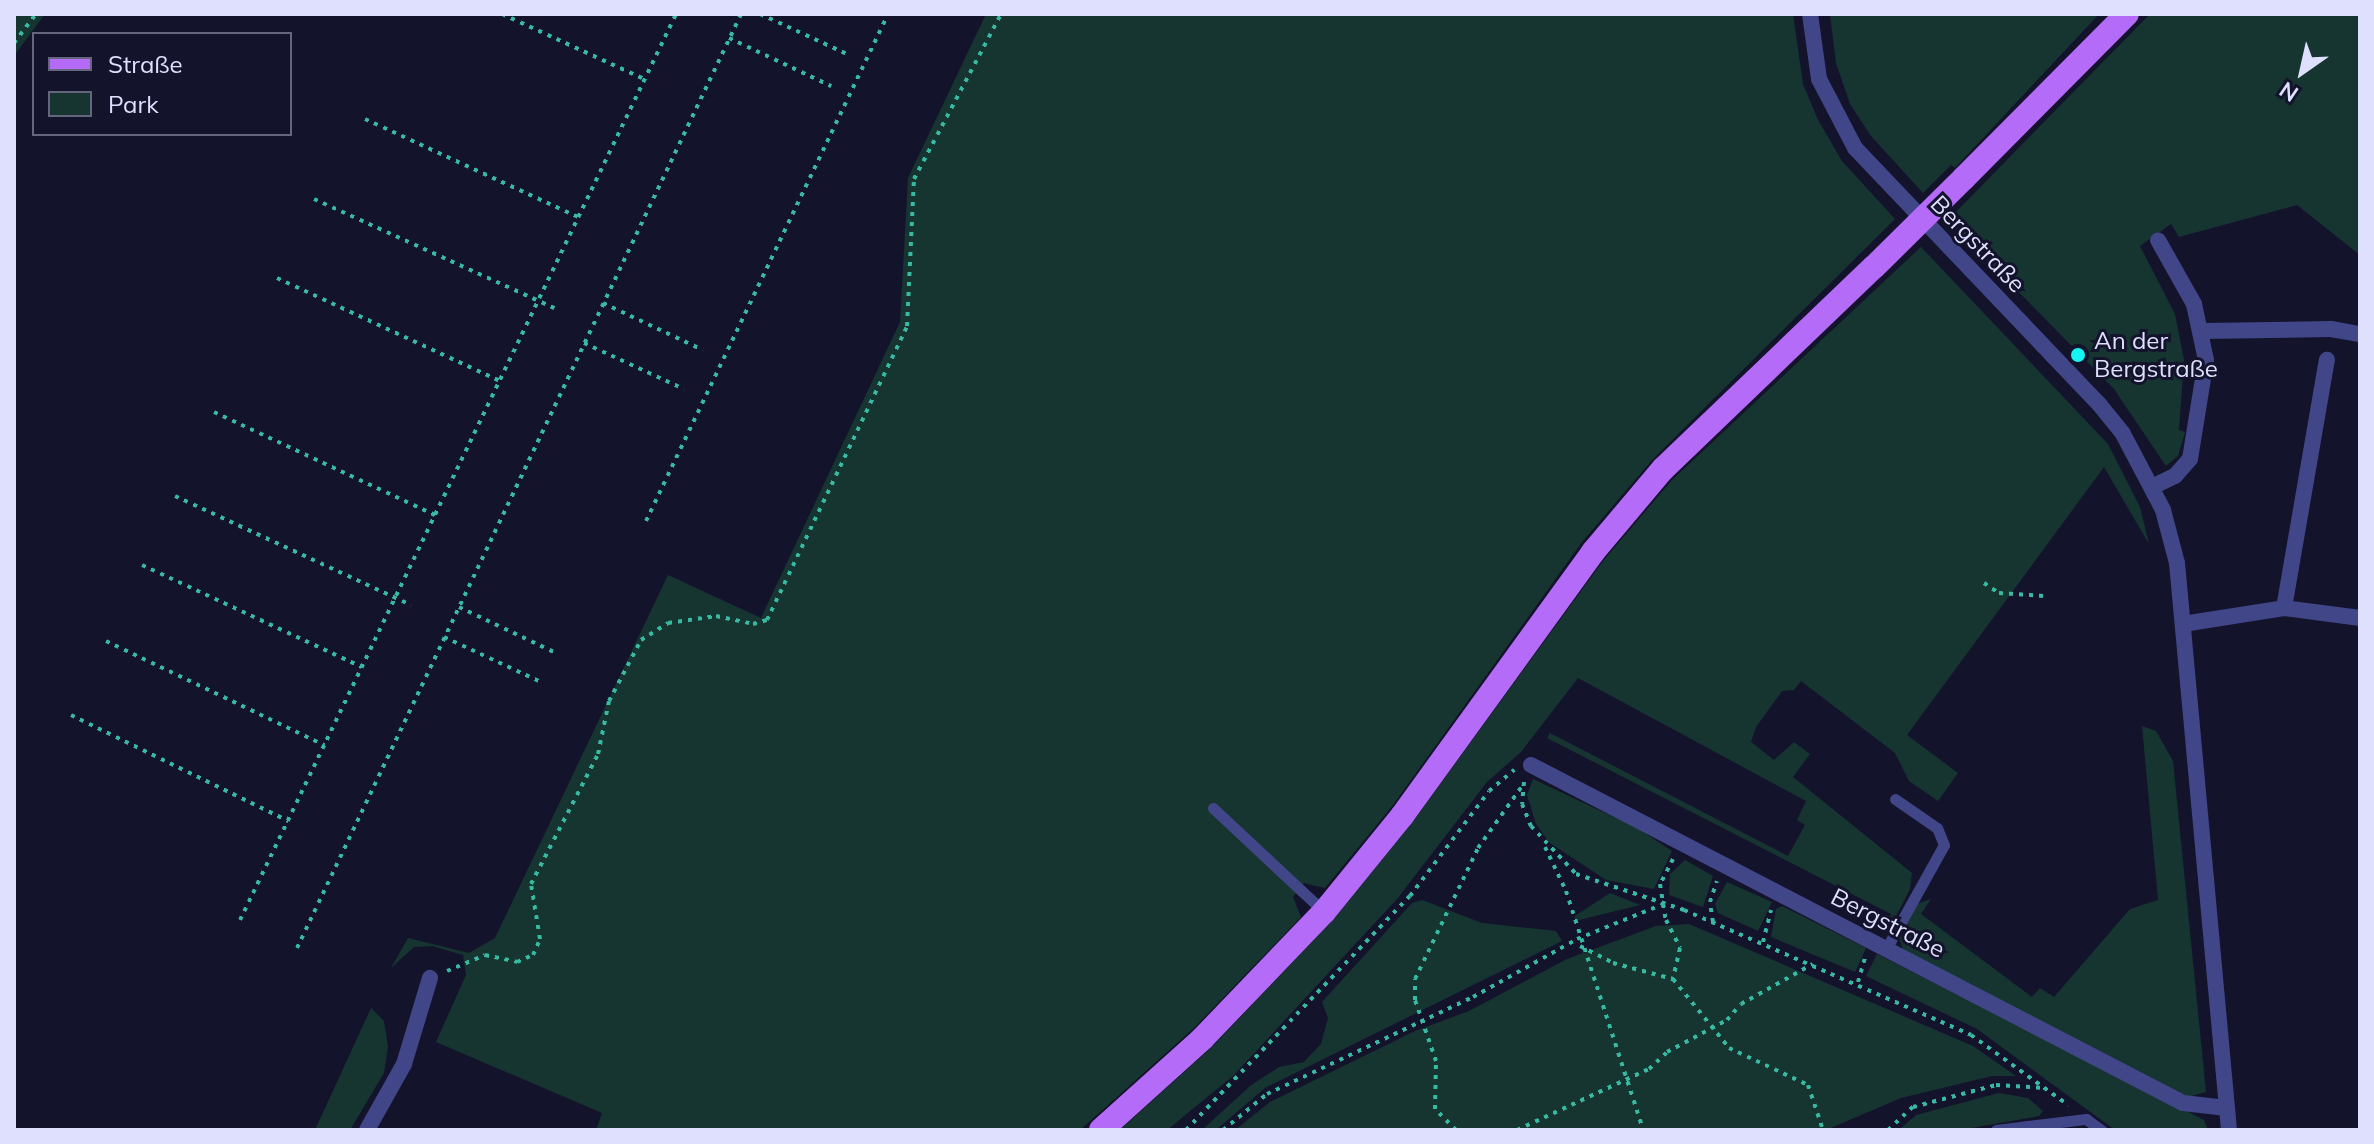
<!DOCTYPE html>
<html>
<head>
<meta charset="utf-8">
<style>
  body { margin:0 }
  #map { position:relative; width:2374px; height:1144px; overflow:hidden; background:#14132c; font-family:Mulish,sans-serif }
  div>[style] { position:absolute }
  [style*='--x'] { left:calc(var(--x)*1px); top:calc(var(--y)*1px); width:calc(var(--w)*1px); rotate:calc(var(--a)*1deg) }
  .green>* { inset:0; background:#163531 }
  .path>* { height:4px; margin-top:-2px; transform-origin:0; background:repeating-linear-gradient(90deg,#37b9a2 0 4px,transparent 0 10px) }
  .lane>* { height:11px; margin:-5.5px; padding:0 5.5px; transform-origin:5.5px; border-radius:5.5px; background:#404688 }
  .street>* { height:16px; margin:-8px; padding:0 8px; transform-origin:8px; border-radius:8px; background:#404688 }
  .primary>* { height:24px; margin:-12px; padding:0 12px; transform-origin:12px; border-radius:12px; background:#b36bf8 }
  .primary-bridge>* { height:24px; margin:-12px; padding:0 12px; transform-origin:12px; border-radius:12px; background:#b36bf8 }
  .dots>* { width:22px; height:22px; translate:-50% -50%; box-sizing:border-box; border:4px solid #14132c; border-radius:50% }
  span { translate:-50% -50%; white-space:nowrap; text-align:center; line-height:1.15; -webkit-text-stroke:6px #14132c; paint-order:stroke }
  .street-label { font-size:24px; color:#dfdffe }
  .poi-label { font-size:24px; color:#dfdffe }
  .left { translate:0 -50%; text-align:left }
  .frame { position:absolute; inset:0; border:16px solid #dfdffe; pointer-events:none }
  .legend { position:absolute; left:32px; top:32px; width:260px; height:104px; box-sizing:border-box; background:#14132c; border:2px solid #656580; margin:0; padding:10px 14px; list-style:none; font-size:24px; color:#dfdffe }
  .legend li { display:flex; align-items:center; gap:16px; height:40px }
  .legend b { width:40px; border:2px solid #656580 }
  .north { position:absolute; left:2262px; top:32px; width:80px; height:80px; -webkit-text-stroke:6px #14132c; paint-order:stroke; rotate:214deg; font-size:22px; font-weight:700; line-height:32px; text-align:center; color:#dfdffe }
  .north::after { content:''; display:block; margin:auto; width:28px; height:36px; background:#dfdffe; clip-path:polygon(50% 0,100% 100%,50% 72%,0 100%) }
</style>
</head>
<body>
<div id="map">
  <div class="green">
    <div style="clip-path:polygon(14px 14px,45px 14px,14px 56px)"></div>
    <div style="clip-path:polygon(986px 14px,1793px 14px,1803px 84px,1818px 120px,1842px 161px,1895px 219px,1653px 459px,1582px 542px,1393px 805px,1325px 888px,1304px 883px,1293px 897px,1301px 917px,1195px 1027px,1080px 1130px,596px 1130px,602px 1113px,436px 1042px,466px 975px,463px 955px,432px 946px,414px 947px,391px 968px,408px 938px,469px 953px,495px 938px,668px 575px,761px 618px,900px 322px,908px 178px)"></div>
    <div style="clip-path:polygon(1830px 14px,2099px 14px,1955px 168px,1951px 165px,1923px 193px,1871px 136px,1850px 104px,1836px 63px)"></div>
    <div style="clip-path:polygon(2150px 14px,2360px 14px,2360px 255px,2297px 205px,2179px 237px,2171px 224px,2140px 246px,2175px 314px,2184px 360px,2179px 430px,2185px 432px,2178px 456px,2166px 466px,2114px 389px,1948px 220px)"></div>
    <div style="clip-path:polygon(1921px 247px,2108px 444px,2140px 507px,2149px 544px,2104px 467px,1907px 735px,1958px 773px,1938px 801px,1909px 781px,1895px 753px,1801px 681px,1794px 690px,1782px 691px,1756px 727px,1751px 742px,1774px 760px,1794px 742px,1810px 754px,1793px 777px,1912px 873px,1910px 889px,1889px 930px,1883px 932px,1891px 914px,1547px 738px,1550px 733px,1788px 856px,1805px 825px,1797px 820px,1806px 801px,1578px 678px,1521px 752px,1487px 782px,1397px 899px,1233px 1076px,1167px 1130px,1120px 1130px,1211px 1048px,1334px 919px,1412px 823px,1603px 561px,1672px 480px)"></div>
    <div style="clip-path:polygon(2142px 726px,2156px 731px,2173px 761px,2206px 1092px,2184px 1098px,1903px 950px,1899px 937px,1914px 905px,1931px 899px,1921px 914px,2032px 997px,2040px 988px,2054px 997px,2130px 909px,2158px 900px)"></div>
    <div style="clip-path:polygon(1533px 779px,1639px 829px,1672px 851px,1654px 889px,1606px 880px,1550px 843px,1536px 824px,1527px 795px)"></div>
    <div style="clip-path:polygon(1685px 860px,1713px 876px,1703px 907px,1669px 895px,1670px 874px)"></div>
    <div style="clip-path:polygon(1727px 882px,1772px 902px,1758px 931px,1718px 913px,1715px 904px)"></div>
    <div style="clip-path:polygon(1610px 893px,1640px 905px,1575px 921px,1575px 916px)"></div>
    <div style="clip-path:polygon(1422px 900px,1482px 923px,1556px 931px,1562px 941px,1265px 1088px,1216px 1130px,1202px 1130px,1250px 1086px,1279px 1067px,1304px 1062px,1321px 1044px,1328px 1018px,1322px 1002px,1412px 903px)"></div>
    <div style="clip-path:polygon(1782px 906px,1866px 948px,1855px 972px,1771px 937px,1776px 909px)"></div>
    <div style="clip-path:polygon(1689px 924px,1973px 1046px,2016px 1076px,1992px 1076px,1901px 1098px,1826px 1130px,1235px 1130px,1270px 1102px,1415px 1031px,1469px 1011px,1567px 959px,1656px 926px)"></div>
    <div style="clip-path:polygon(1877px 954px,2204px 1120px,2208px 1130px,2115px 1130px,1977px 1029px,1866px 976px)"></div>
    <div style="clip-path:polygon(371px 1008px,384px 1021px,388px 1047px,384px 1073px,350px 1130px,315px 1130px)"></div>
    <div style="clip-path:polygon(1999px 1093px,2028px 1098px,2043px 1111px,2039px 1116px,1960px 1130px,1899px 1130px,1916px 1115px)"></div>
  </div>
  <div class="path">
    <div style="--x:502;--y:14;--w:156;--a:24.6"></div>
    <div style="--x:760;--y:14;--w:96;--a:24.7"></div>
    <div style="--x:729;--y:38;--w:113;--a:25.2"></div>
    <div style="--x:14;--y:43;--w:36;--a:-53"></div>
    <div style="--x:365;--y:119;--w:234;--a:24.7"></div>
    <div style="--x:314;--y:199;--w:264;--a:24.4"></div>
    <div style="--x:277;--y:278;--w:246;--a:24.8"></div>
    <div style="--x:603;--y:303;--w:110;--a:25.2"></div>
    <div style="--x:584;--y:343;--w:110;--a:24.7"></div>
    <div style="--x:214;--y:412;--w:244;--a:25"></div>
    <div style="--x:175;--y:496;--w:260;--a:24.8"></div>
    <div style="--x:646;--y:521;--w:562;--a:-64.48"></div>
    <div style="--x:142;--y:565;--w:242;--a:24.9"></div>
    <div style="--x:1984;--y:583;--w:18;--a:34"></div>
    <div style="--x:1999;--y:593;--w:45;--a:3.8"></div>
    <div style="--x:459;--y:607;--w:107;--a:25.4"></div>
    <div style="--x:444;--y:637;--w:107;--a:24.9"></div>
    <div style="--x:106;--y:641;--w:242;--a:25.5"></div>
    <div style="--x:71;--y:715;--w:242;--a:26"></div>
    <div style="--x:1524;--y:782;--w:22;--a:95"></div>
    <div style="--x:1522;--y:804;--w:24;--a:68"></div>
    <div style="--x:1531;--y:826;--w:66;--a:46.8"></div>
    <div style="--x:1576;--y:874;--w:114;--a:18.4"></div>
    <div style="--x:1684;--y:910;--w:313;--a:23.5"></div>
    <div style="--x:1971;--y:1035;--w:120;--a:35.8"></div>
    <div style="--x:1545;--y:847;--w:49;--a:64.5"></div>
    <div style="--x:1566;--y:891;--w:251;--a:72.1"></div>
    <div style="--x:1673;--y:859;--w:28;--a:117"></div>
    <div style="--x:1660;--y:884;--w:36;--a:81"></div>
    <div style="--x:1666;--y:920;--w:31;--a:63"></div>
    <div style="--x:1680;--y:948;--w:32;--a:103"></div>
    <div style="--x:240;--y:920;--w:1005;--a:-64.3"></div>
    <div style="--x:1713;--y:922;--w:20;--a:-99"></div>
    <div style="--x:1710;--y:902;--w:22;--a:-72"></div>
    <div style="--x:1763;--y:942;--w:33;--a:-76"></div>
    <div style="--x:1580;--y:946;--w:37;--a:27"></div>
    <div style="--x:1613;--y:963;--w:62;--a:14.9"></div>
    <div style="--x:1673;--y:979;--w:89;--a:50.9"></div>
    <div style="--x:1729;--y:1048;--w:87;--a:25.1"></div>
    <div style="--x:1808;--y:1085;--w:47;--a:71.6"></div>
    <div style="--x:297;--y:948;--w:1034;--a:-64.57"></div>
    <div style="--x:447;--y:971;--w:41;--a:-22.8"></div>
    <div style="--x:485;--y:955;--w:33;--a:12"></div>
    <div style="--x:517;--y:962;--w:17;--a:-24"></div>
    <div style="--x:533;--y:955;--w:17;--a:-66"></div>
    <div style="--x:540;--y:939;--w:56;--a:-99.3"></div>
    <div style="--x:531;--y:884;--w:146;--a:-62.7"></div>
    <div style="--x:598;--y:754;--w:54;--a:-78.3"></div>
    <div style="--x:609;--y:701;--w:69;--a:-62.3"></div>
    <div style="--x:641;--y:640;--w:32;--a:-32"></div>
    <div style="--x:668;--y:623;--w:49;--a:-8.3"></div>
    <div style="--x:716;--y:616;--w:38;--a:12"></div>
    <div style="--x:753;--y:624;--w:15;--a:-16"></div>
    <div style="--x:767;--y:620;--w:326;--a:-64.5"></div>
    <div style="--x:907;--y:326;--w:147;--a:-87.3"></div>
    <div style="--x:914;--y:179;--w:187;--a:-62.2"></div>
    <div style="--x:1858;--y:982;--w:25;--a:-74"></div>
    <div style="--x:1186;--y:1130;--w:324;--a:-46.3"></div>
    <div style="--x:1410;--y:896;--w:131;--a:-53"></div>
    <div style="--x:1489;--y:791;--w:33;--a:-40"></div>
    <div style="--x:1223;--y:1130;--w:57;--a:-39.3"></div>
    <div style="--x:1267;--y:1094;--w:228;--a:-25.2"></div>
    <div style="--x:1473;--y:997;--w:119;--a:-29.1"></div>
    <div style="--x:1577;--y:939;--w:91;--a:-22"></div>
    <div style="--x:1456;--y:1130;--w:30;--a:-135"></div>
    <div style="--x:1435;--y:1109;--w:48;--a:-88.8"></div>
    <div style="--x:1436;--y:1061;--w:65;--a:-109"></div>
    <div style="--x:1415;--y:1000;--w:21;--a:-90"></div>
    <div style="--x:1415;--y:979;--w:145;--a:-64.3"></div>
    <div style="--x:1478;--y:848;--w:76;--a:-54.6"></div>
    <div style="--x:1517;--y:1130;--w:145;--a:-24.8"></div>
    <div style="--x:1649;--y:1069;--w:25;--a:-43"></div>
    <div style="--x:1667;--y:1052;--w:68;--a:-28.1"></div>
    <div style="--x:1727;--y:1020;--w:21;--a:-49"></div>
    <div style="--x:1741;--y:1004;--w:82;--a:-29.1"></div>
    <div style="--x:1888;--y:1130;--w:34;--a:-43"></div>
    <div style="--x:1913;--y:1107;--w:86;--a:-14.8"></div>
    <div style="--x:1996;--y:1085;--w:49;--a:3.5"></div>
  </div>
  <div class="lane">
    <div style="--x:1213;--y:808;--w:152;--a:43.1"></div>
    <div style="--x:1886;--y:949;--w:119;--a:-60.9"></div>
    <div style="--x:1944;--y:845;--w:18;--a:-112"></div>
    <div style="--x:1937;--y:828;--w:51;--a:-145.4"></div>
    <div style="--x:1996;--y:1130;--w:91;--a:-7"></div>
    <div style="--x:2086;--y:1119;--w:19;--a:36"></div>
  </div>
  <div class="street">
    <div style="--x:1810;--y:14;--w:66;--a:82.1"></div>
    <div style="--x:1819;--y:79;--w:78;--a:62.4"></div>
    <div style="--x:1855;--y:148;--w:354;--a:46.4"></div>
    <div style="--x:2099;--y:404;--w:38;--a:51"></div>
    <div style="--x:2123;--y:434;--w:86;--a:62.2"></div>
    <div style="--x:2163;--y:510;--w:55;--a:75.2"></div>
    <div style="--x:2177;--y:563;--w:569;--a:84.76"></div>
    <div style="--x:2203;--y:331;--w:128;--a:-0.9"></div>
    <div style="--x:2331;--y:329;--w:29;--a:10"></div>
    <div style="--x:2152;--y:487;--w:25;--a:-26"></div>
    <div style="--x:2175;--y:476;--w:23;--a:-49"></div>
    <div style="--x:2190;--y:459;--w:100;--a:-80.8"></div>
    <div style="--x:2206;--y:360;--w:57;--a:-102.1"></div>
    <div style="--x:2194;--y:304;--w:73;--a:-119.4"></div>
    <div style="--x:2284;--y:608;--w:252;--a:-80.2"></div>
    <div style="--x:2183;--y:624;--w:102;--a:-9"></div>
    <div style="--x:2284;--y:608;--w:77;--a:7.5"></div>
    <div style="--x:1531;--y:765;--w:734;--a:27.4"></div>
    <div style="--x:2183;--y:1103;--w:44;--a:6.5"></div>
    <div style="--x:367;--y:1130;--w:76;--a:-60.7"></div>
    <div style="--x:404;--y:1064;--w:90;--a:-73.2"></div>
  </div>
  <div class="primary">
    <div style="--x:1964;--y:178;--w:231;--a:-45.2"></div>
    <div style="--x:1101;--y:1130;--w:137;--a:-42"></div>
    <div style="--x:1203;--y:1038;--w:175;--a:-46.2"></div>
    <div style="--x:1324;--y:912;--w:124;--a:-50.9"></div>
    <div style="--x:1402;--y:816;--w:326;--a:-54.1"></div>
    <div style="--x:1593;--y:552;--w:109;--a:-49.9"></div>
    <div style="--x:1663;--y:469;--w:292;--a:-43.8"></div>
  </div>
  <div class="primary-bridge">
    <div style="--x:1874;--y:267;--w:127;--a:-44.7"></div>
  </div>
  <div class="dots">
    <div style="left:2078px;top:355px;background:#14f4f1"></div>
  </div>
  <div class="street-label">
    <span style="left:1978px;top:244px;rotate:46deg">Bergstraße</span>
    <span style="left:1888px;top:923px;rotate:27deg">Bergstraße</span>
  </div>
  <div class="poi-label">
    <span class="left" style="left:2094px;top:355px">An der<br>Bergstraße</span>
  </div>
  <div class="frame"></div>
  <ul class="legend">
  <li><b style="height:10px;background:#b36bf8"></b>Straße</li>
  <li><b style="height:22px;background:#163531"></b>Park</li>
  </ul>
  <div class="north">N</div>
</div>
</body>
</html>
